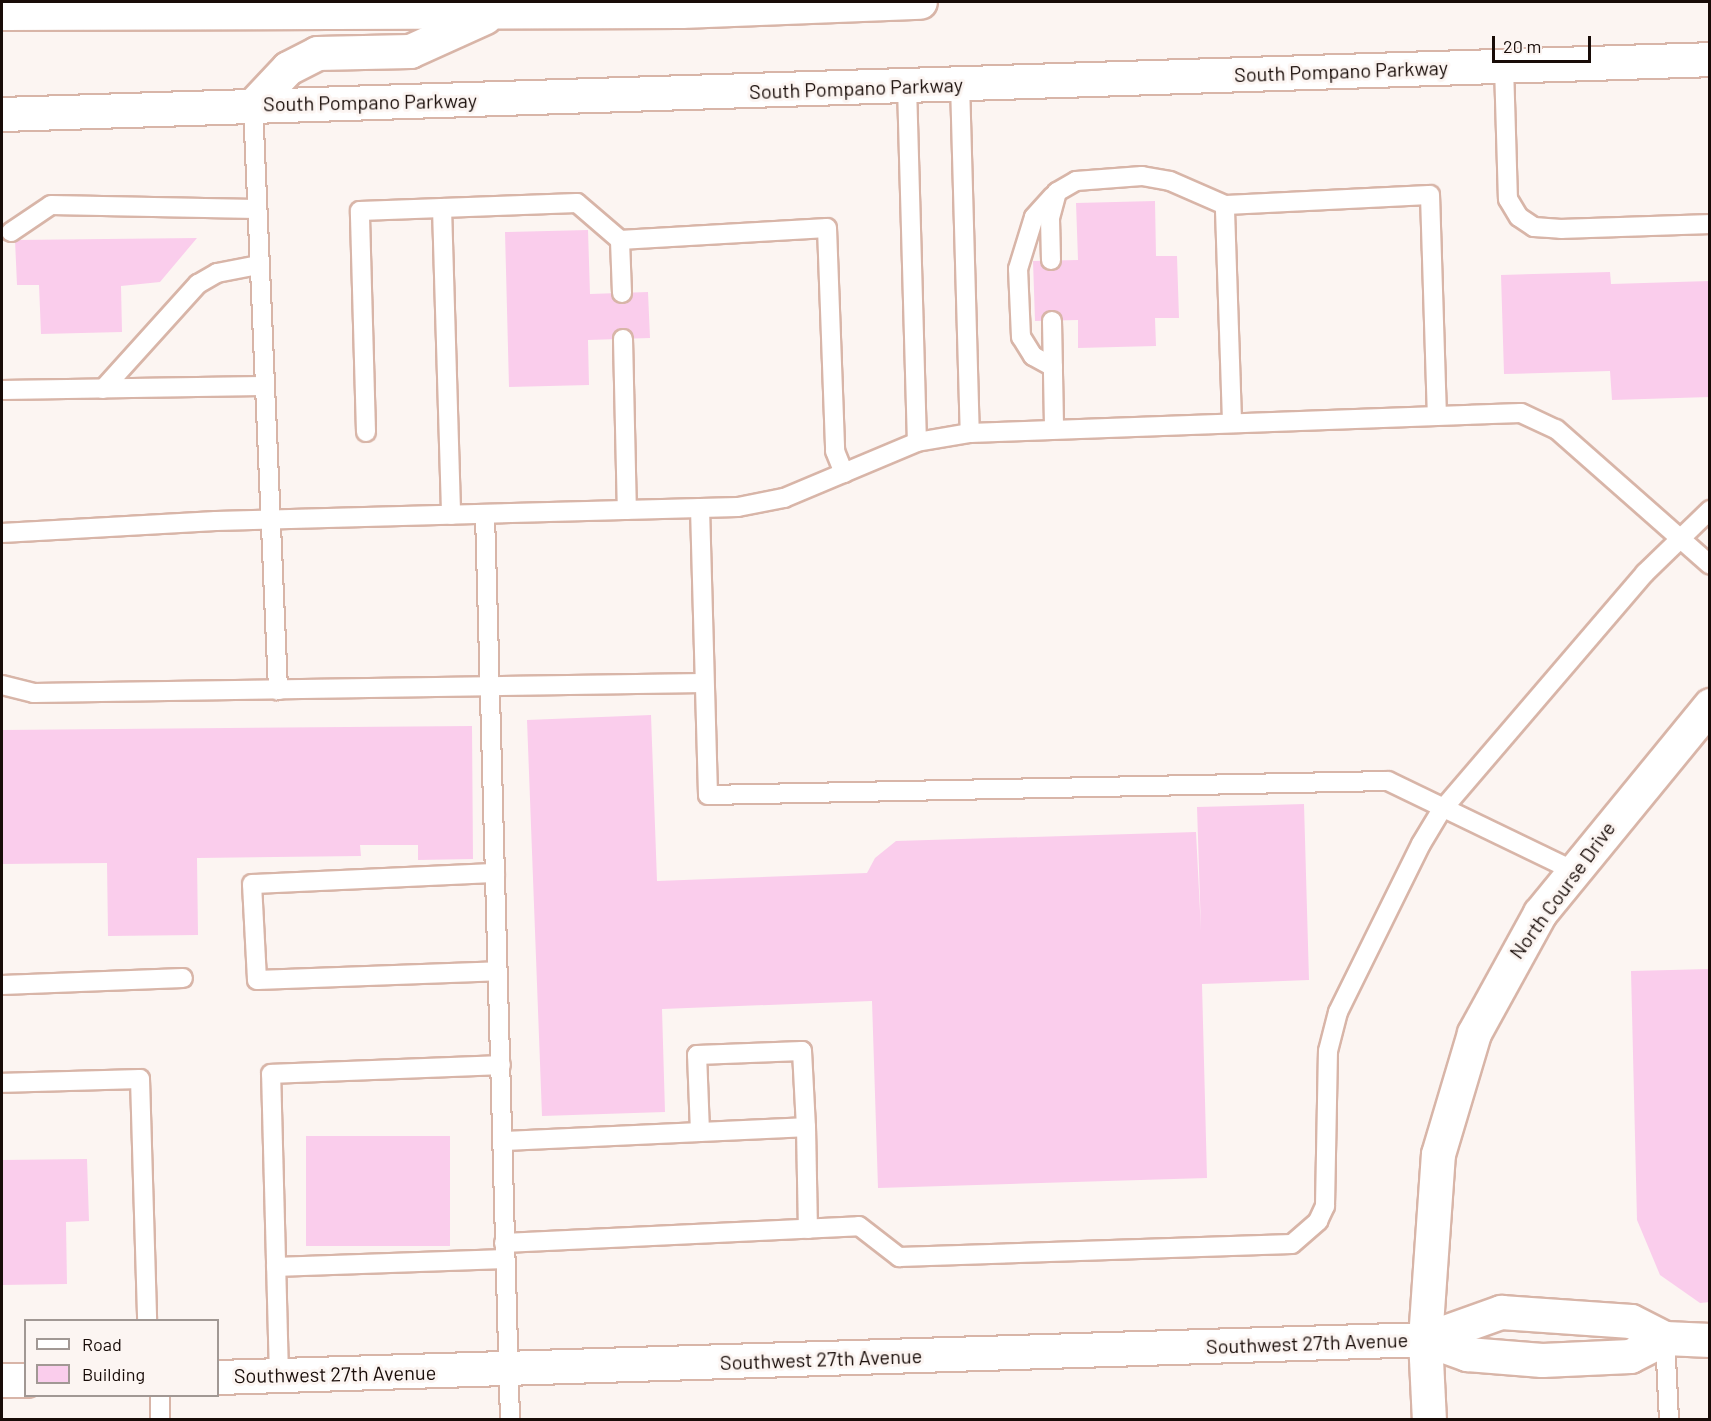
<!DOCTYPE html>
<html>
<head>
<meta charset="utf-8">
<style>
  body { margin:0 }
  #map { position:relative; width:1711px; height:1421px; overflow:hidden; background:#fcf5f2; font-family:Barlow,sans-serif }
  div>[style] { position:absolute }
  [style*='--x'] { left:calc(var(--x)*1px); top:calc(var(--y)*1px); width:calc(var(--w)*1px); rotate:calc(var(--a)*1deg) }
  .building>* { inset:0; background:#facdec }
  .roads { filter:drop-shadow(2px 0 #d8b5a8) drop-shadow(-2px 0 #d8b5a8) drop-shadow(0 2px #d8b5a8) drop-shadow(0 -2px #d8b5a8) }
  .service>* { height:18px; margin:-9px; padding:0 9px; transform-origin:9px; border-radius:9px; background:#fff }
  .minor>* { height:33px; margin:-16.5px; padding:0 16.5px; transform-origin:16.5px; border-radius:16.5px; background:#fff }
  .tertiary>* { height:33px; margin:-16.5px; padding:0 16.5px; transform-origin:16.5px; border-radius:16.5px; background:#fff }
  .secondary>* { height:33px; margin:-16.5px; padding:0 16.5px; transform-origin:16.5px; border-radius:16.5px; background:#fff }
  span { translate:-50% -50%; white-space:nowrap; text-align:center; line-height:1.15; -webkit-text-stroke:6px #fcf5f2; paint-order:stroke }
  .street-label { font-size:20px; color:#180c08 }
  .frame { position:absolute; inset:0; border:3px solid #180c08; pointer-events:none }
  .legend { position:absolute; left:24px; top:1319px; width:195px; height:78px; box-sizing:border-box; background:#fcf5f2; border:2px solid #a19894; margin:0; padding:8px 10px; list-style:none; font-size:18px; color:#180c08 }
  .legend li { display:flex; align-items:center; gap:12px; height:30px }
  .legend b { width:30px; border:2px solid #a19894 }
  .scale { position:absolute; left:1492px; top:36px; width:99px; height:27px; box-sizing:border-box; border:3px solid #180c08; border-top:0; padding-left:8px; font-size:18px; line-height:21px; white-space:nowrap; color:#180c08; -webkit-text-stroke:4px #fcf5f2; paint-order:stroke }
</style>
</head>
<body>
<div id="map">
  <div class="building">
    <div style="clip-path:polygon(1155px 201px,1156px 256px,1177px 256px,1179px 318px,1155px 318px,1156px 346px,1078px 348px,1078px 320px,1035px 321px,1033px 261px,1078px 260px,1076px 203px)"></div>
    <div style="clip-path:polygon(588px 230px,590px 294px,648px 292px,650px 338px,588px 340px,589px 385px,509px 387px,505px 232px)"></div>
    <div style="clip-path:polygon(197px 238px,160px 282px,121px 286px,122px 332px,41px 334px,39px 285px,17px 285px,15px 240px)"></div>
    <div style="clip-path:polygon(1610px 272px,1611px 284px,1710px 281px,1710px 397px,1612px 400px,1610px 371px,1504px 374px,1501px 275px)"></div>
    <div style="clip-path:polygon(651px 715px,657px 881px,867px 873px,875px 858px,896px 841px,1196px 832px,1201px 931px,1197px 807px,1304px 804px,1309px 980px,1202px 984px,1207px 1178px,878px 1188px,872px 1001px,662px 1009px,665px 1112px,542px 1116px,527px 720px)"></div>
    <div style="clip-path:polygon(472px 726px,473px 859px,418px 860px,418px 845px,360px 845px,361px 856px,197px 858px,198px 935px,108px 936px,107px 863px,2px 864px,2px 730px)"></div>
    <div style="clip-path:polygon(1710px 969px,1710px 1302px,1700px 1303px,1660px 1275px,1637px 1220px,1631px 971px)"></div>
    <div style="clip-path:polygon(306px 1136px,450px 1136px,450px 1246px,306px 1246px)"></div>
    <div style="clip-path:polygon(87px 1159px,89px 1221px,66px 1222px,67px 1284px,2px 1285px,2px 1160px)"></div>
  </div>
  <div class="roads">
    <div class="service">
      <div style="--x:1504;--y:66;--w:133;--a:88.3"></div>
      <div style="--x:1508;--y:199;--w:21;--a:59"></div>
      <div style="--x:1519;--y:217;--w:18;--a:34"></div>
      <div style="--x:1534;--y:227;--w:27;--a:4"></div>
      <div style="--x:1561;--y:229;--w:149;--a:-1.9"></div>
      <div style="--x:960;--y:83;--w:350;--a:88.4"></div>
      <div style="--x:907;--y:86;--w:356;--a:88.4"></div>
      <div style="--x:253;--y:105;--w:586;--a:87.55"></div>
      <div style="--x:442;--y:208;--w:307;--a:88.3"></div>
      <div style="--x:11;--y:232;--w:48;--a:-34"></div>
      <div style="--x:51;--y:205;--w:205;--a:1.1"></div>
      <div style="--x:1051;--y:260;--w:42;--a:-91.4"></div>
      <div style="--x:1050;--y:218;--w:27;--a:-75"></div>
      <div style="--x:1057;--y:192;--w:22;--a:-30"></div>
      <div style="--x:1076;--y:181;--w:66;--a:-4.3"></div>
      <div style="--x:1142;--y:176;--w:28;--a:10"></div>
      <div style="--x:1170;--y:181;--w:60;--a:23.6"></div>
      <div style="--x:622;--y:293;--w:53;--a:-92.2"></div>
      <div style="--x:620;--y:240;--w:207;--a:-3.3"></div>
      <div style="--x:827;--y:228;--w:223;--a:87.9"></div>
      <div style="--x:835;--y:451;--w:24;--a:68"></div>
      <div style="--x:1052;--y:321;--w:107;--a:88.9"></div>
      <div style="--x:623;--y:339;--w:171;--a:88.7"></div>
      <div style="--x:1053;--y:367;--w:23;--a:-151"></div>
      <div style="--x:1033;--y:356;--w:22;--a:-122"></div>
      <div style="--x:1021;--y:337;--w:68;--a:-92.5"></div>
      <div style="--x:1018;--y:269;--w:54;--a:-72.9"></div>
      <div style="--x:1034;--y:217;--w:28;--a:-48"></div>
      <div style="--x:103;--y:389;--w:142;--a:-47.9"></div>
      <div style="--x:198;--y:284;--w:22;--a:-30"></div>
      <div style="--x:217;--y:273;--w:42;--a:-11"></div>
      <div style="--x:2;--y:390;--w:260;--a:-0.9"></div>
      <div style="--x:1232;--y:421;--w:216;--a:-91.9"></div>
      <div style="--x:1225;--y:205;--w:205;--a:-2.8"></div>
      <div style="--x:1430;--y:195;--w:220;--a:88.2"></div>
      <div style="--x:366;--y:432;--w:221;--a:-91.6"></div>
      <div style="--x:360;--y:211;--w:217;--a:-2.1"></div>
      <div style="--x:577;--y:203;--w:57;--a:40.7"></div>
      <div style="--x:700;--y:508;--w:287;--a:88.4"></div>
      <div style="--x:708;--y:795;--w:680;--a:-1.18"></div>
      <div style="--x:1388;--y:781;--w:204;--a:25.8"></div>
      <div style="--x:485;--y:514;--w:906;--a:88.42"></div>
      <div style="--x:2;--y:533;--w:214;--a:-3.2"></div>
      <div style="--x:216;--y:521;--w:522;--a:-1.54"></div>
      <div style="--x:738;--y:507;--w:47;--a:-11.1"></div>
      <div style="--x:784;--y:498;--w:144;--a:-22.8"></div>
      <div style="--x:917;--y:442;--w:54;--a:-9.6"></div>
      <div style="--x:970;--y:433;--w:551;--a:-2.08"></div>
      <div style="--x:1521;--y:413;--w:38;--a:25"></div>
      <div style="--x:1556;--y:429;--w:205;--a:41.4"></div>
      <div style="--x:2;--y:685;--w:33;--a:14"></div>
      <div style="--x:34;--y:693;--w:670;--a:-0.86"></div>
      <div style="--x:495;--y:873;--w:243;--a:177.4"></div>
      <div style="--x:252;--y:884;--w:96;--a:87"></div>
      <div style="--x:257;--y:980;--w:241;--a:-2.1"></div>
      <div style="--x:2;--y:985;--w:181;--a:-2.2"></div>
      <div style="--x:2;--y:1083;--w:138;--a:-1.7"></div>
      <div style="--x:140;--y:1079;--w:241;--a:88.3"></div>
      <div style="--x:700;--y:1132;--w:77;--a:-92.2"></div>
      <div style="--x:697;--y:1055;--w:105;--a:-2.2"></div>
      <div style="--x:802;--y:1051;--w:76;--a:87"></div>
      <div style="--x:503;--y:1141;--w:303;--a:-2.6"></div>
      <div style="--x:806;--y:1127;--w:102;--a:88.9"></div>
      <div style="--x:504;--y:1243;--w:355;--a:-2.7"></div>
      <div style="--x:859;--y:1226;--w:51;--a:37.8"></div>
      <div style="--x:899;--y:1257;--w:393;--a:-1.9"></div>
      <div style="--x:1292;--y:1244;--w:35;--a:-41"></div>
      <div style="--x:1318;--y:1221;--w:17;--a:-65"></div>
      <div style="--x:1325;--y:1206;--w:155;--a:-88.9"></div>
      <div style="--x:1328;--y:1051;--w:40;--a:-75.6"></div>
      <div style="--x:1338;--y:1012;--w:187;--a:-63.7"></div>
      <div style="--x:1421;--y:844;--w:39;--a:-59"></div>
      <div style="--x:1441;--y:811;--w:313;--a:-49.4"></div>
      <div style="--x:1645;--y:573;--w:91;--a:-44.1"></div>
      <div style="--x:276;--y:1267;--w:228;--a:-2"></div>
      <div style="--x:1665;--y:1338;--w:82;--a:87.2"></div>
      <div style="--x:279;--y:1376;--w:302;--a:-91.5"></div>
      <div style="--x:271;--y:1074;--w:230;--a:-2.2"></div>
      <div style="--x:160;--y:1396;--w:24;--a:90"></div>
    </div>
    <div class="minor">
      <div style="--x:1425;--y:1339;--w:81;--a:-19.6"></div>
      <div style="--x:1501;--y:1312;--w:130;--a:4"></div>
      <div style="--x:1631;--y:1321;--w:38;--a:27"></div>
      <div style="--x:1665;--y:1338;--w:45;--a:2.5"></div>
      <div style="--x:1425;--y:1339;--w:45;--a:19.7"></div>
      <div style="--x:1467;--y:1354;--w:75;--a:4.6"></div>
      <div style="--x:1542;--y:1360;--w:88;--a:-2.6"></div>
      <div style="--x:1630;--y:1356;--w:39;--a:-27"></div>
      <div style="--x:1425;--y:1339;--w:81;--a:87.2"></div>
    </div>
    <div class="tertiary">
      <div style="--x:218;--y:1377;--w:1208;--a:-1.8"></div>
      <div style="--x:1425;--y:1339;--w:185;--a:-86"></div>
      <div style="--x:1438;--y:1154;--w:126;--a:-73.4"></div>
      <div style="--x:1474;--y:1033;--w:137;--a:-61.2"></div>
      <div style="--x:1540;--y:913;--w:269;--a:-50.7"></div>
      <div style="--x:2;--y:1380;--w:24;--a:0"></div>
    </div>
    <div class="secondary">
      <div style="--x:2;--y:13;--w:679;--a:-0.17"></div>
      <div style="--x:681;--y:11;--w:239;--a:-2.2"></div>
      <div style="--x:253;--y:105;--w:51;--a:-46.6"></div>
      <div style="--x:288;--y:68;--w:33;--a:-27"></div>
      <div style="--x:317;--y:53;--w:93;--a:-1.2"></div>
      <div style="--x:410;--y:51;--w:82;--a:-24.4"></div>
      <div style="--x:2;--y:114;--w:1709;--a:-1.84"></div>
    </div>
  </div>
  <div class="street-label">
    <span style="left:1341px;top:71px;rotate:-2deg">South Pompano Parkway</span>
    <span style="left:856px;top:88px;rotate:-2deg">South Pompano Parkway</span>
    <span style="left:370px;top:102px;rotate:-1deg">South Pompano Parkway</span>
    <span style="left:1562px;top:890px;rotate:-54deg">North Course Drive</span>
    <span style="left:1307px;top:1343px;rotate:-2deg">Southwest 27th Avenue</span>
    <span style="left:821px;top:1359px;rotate:-2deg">Southwest 27th Avenue</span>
    <span style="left:335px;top:1374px;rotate:-1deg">Southwest 27th Avenue</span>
  </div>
  <div class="frame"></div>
  <ul class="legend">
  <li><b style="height:8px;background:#fff"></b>Road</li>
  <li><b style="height:16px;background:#facdec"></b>Building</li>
  </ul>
  <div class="scale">20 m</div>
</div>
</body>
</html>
